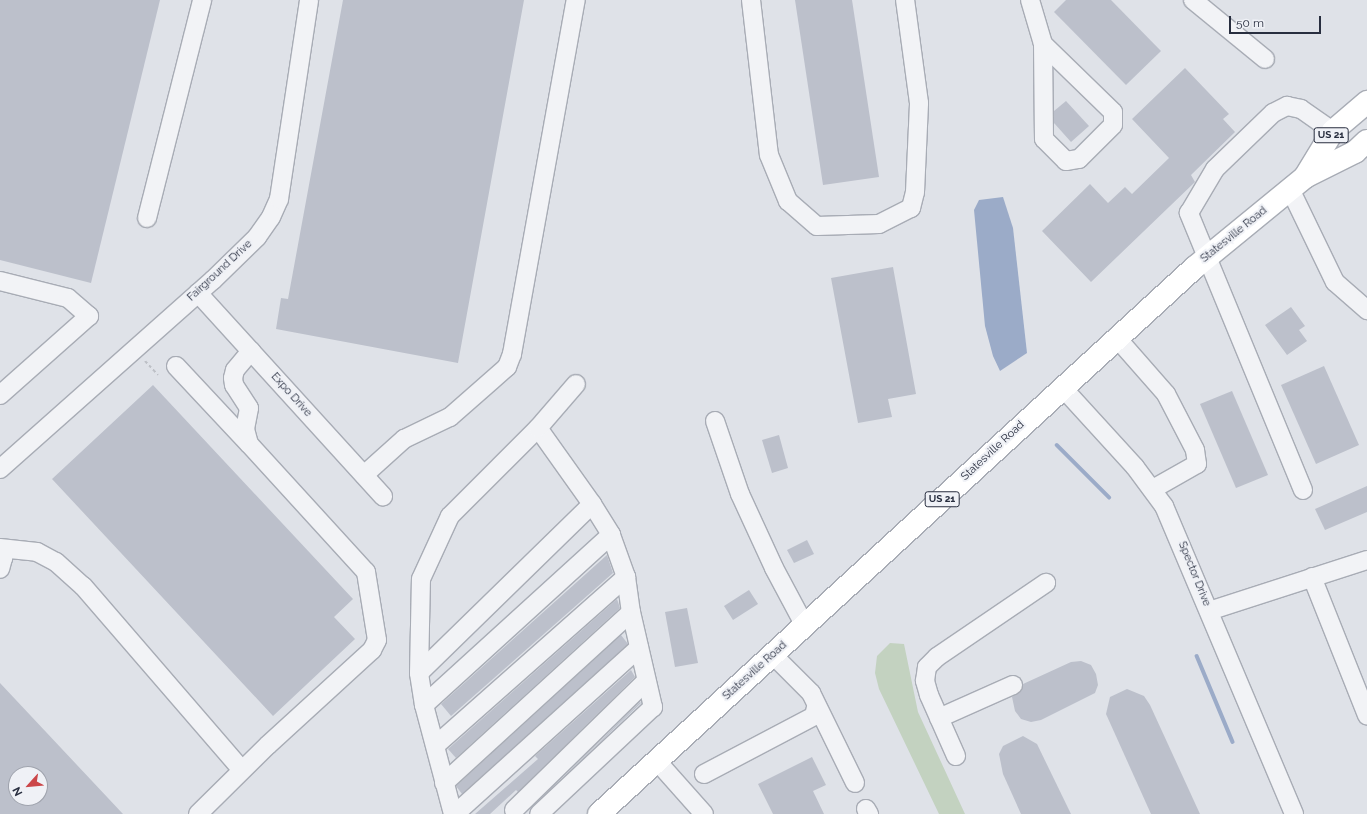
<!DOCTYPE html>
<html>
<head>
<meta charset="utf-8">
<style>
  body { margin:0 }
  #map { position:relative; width:1367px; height:814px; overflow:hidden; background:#dfe2e8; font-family:Raleway,sans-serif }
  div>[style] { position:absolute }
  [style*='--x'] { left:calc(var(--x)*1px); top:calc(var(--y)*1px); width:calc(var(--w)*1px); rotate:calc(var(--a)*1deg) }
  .green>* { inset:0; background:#c3d2c0 }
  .water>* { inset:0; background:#9babc8 }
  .stream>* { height:3.5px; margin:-1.75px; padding:0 1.75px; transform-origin:1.75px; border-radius:1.75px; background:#9babc8 }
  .building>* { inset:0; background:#bcc0cb }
  .path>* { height:2px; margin-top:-1px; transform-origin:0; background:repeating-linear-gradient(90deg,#bdc0c6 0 3px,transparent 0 6px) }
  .roads { filter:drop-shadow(1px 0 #a8acb5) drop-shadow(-1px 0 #a8acb5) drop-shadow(0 1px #a8acb5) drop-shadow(0 -1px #a8acb5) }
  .minor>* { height:18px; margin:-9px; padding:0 9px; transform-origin:9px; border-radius:9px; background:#f2f3f6 }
  .major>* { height:22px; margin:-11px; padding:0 11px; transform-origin:11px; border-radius:11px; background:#fff }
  span { translate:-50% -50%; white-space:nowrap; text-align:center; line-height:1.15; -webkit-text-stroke:4px #eff1f6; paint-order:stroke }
  .shield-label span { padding:1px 3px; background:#eff1f6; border:1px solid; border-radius:3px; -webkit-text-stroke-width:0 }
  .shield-label { font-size:10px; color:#282e3f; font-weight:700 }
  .street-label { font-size:11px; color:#282e3f }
  .north { position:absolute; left:8px; top:766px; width:40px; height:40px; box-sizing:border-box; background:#eff1f6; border:1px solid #9fa3ad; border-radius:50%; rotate:243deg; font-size:11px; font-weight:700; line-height:16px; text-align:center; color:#282e3f }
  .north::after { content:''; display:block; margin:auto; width:14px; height:18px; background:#cb4649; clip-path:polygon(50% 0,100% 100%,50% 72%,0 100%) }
  .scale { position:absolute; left:1229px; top:16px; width:92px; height:18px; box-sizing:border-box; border:2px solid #282e3f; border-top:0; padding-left:5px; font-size:12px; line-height:14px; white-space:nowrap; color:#282e3f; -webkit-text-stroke:3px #eff1f6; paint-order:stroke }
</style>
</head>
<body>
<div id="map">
  <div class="green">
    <div style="clip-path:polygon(890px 643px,904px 644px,918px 712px,965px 814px,939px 814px,879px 689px,875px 673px,877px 656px)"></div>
  </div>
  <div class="water">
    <div style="clip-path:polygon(1003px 197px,1013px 228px,1027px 353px,1000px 371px,993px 356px,985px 326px,974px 210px,979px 200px)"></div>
  </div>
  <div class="stream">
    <div style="--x:1057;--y:445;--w:74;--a:45"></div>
    <div style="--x:1197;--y:656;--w:93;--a:67.3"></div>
  </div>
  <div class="building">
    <div style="clip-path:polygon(0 0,160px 0,91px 283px,0 260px)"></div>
    <div style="clip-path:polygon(343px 0,524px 0,458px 363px,276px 329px,281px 298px,288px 299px)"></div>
    <div style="clip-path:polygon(795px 0,852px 0,879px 177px,823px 185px)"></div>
    <div style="clip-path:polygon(1066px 0,1111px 0,1161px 51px,1126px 85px,1054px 12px)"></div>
    <div style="clip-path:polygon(1185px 68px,1229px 114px,1223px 119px,1235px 132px,1191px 175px,1195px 182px,1091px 282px,1042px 231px,1090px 184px,1108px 203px,1125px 187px,1132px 194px,1169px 158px,1132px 119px)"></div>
    <div style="clip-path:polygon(1066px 101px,1089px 126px,1071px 142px,1054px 123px,1054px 111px)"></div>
    <div style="clip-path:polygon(893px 267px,916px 394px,888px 399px,892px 417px,858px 423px,831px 278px)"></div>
    <div style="clip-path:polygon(1291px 307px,1305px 326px,1299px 330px,1307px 341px,1287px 355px,1265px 325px)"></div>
    <div style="clip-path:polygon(1324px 366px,1359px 445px,1316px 464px,1281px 385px)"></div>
    <div style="clip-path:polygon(153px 385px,353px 599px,334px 617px,355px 639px,273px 716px,52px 479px)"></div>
    <div style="clip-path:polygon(1232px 391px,1268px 475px,1236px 488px,1200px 404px)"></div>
    <div style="clip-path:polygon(779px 435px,788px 468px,772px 473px,762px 440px)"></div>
    <div style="clip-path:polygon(1367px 486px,1367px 512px,1325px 530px,1315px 509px)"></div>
    <div style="clip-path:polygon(807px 540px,814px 554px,794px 563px,787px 550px)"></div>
    <div style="clip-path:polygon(607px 555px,613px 573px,451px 716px,441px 704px)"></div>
    <div style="clip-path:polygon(749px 590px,758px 604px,733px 620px,724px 606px)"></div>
    <div style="clip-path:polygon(617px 599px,620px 608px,456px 758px,448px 749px)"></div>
    <div style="clip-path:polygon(687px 608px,698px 663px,675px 667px,665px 612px)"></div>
    <div style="clip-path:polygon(621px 635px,628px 644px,462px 794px,456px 786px)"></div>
    <div style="clip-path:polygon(1081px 661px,1091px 665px,1096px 674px,1098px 685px,1095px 693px,1041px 720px,1031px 722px,1021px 719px,1015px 711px,1012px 697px,1021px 691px,1023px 684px,1071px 662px)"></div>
    <div style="clip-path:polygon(631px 670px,635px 677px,518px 792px,516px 790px,490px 814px,475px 814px,538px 759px,535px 756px)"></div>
    <div style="clip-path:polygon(evenodd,0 683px,123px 814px,0 814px,0 683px,16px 774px,40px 774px,40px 798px,16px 798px,16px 774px)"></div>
    <div style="clip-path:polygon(1127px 689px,1144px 696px,1150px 705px,1200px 814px,1151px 814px,1106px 714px,1110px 697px)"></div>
    <div style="clip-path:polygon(640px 702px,641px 703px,556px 784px)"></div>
    <div style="clip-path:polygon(1023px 736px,1037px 744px,1071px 814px,1021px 814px,1003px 774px,999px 754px,1003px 746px)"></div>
    <div style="clip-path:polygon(812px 757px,826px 785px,813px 791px,824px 814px,773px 814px,758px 784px)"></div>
  </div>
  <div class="path">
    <div style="--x:145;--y:361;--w:19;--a:47"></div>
  </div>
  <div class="roads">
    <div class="minor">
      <div style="--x:751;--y:0;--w:156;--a:83.4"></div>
      <div style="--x:769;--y:155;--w:50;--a:67.6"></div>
      <div style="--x:788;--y:201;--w:38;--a:41"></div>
      <div style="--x:817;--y:226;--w:62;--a:-1.8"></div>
      <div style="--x:879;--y:224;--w:36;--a:-27"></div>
      <div style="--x:911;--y:208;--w:16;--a:-76"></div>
      <div style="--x:915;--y:192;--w:89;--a:-87.4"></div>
      <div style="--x:919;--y:103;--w:104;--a:-97.7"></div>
      <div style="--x:1030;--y:0;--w:46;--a:73.5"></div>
      <div style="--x:1043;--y:44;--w:95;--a:89.4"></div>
      <div style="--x:1044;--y:139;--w:31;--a:45"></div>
      <div style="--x:1066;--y:161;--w:13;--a:-9"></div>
      <div style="--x:1079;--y:159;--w:48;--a:-45"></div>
      <div style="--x:1113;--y:125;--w:13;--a:-90"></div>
      <div style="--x:1113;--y:112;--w:98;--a:-135.8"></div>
      <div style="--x:1193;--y:0;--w:93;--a:39.3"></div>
      <div style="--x:1290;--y:189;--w:103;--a:64.2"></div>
      <div style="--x:1335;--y:282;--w:43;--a:41.2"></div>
      <div style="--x:147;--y:218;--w:225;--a:-75.8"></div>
      <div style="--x:0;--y:281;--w:70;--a:14"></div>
      <div style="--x:68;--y:298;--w:28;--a:41"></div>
      <div style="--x:89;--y:316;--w:119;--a:138.4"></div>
      <div style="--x:198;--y:293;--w:275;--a:47.7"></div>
      <div style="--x:1116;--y:337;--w:76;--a:48.7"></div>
      <div style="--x:1166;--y:394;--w:63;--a:62.6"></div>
      <div style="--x:1195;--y:450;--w:14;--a:82"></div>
      <div style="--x:1197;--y:464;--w:51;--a:150.4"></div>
      <div style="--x:176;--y:366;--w:107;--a:46.9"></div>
      <div style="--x:1062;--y:387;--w:108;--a:47.6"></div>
      <div style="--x:1135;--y:467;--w:49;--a:53.4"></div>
      <div style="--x:1164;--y:506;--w:334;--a:67.1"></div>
      <div style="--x:715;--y:421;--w:77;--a:71.1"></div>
      <div style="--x:740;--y:494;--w:81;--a:65.3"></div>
      <div style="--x:774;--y:568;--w:66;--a:61.9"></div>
      <div style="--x:0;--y:469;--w:285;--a:-41.6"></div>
      <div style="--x:213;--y:280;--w:62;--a:-44.3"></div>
      <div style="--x:257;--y:237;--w:24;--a:-55"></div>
      <div style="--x:271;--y:217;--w:20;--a:-66"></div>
      <div style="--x:279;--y:199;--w:201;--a:-81.4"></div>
      <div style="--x:364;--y:475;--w:54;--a:-42"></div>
      <div style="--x:404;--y:439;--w:51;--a:-25.6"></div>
      <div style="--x:450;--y:417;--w:76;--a:-41.3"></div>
      <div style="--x:507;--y:367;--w:14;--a:-69"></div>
      <div style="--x:512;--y:354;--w:360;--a:-79.8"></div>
      <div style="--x:1303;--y:490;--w:300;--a:-112.4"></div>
      <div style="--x:1189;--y:213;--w:51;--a:-59.4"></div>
      <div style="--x:1215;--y:169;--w:81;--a:-44"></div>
      <div style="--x:1273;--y:113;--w:16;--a:-27"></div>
      <div style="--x:1287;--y:106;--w:14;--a:12"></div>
      <div style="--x:1301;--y:109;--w:39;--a:35"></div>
      <div style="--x:592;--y:504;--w:36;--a:58"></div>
      <div style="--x:0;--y:548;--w:37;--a:6"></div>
      <div style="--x:37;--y:552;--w:21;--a:28"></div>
      <div style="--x:56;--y:562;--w:36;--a:42"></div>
      <div style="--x:83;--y:586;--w:243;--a:49.2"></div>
      <div style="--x:0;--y:552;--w:7;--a:63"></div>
      <div style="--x:3;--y:558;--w:11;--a:105"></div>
      <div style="--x:1312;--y:577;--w:149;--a:68.3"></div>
      <div style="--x:1209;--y:611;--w:166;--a:-17.9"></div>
      <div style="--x:773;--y:655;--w:54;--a:45"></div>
      <div style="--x:811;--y:693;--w:100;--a:63.9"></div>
      <div style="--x:419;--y:673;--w:242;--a:-44.3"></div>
      <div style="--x:592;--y:504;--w:93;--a:-125.4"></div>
      <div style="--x:424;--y:705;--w:253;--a:-42.3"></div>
      <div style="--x:611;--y:535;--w:45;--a:70.3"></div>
      <div style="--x:626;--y:577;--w:35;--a:82"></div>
      <div style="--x:631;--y:612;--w:98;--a:77"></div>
      <div style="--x:653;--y:707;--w:156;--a:136.8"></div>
      <div style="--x:939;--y:718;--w:81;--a:-24"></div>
      <div style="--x:436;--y:745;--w:254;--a:-41.5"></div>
      <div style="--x:956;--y:756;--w:67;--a:-113.9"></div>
      <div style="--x:929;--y:695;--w:15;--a:-106"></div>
      <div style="--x:925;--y:681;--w:14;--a:-82"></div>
      <div style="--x:927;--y:667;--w:14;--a:-45"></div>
      <div style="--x:937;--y:657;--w:132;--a:-34.2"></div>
      <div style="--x:656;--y:760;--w:72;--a:48.4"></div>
      <div style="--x:704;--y:774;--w:124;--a:-27.8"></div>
      <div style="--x:814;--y:716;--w:9;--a:-77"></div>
      <div style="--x:444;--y:783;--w:253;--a:-42.4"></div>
      <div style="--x:866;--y:809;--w:6;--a:59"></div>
      <div style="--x:514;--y:810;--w:185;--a:-44.3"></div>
      <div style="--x:198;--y:814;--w:98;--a:-44.6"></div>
      <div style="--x:268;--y:745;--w:141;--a:-42.4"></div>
      <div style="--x:372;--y:650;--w:11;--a:-63"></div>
      <div style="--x:377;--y:640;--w:69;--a:-99.2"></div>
      <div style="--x:366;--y:572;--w:173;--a:-132.4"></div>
      <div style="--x:249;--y:444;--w:16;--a:-105"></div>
      <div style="--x:245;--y:429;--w:21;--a:-79"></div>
      <div style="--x:249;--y:408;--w:27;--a:-123"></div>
      <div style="--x:234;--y:385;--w:7;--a:-98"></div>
      <div style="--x:233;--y:378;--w:8;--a:-76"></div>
      <div style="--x:235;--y:370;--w:25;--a:-50"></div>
      <div style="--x:453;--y:814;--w:113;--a:-104.9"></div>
      <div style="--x:424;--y:705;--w:32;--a:-99"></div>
      <div style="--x:419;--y:673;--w:94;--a:-88.8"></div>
      <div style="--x:421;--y:579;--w:69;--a:-65.3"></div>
      <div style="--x:450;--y:516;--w:124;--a:-45"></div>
      <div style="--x:538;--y:428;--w:58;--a:-49.2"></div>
      <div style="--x:455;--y:814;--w:248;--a:-42.1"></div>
    </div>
    <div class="major">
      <div style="--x:1305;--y:177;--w:54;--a:-58.7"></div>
      <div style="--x:1333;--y:131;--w:45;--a:-40.5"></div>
      <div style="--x:599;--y:814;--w:808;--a:-42.54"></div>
      <div style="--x:1194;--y:268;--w:144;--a:-39.3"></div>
      <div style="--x:1305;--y:177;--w:56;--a:-26.6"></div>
      <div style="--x:1355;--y:152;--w:16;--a:-43"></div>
    </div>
  </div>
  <div class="shield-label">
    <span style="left:1331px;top:135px">US 21</span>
    <span style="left:942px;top:499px">US 21</span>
  </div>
  <div class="street-label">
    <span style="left:1234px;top:235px;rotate:-39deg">Statesville Road</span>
    <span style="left:220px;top:271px;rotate:-43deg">Fairground Drive</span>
    <span style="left:291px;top:395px;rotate:48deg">Expo Drive</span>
    <span style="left:993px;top:451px;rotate:-43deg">Statesville Road</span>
    <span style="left:1194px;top:574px;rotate:68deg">Spector Drive</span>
    <span style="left:755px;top:671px;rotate:-42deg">Statesville Road</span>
  </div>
  <div class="north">N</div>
  <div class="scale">50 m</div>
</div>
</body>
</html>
